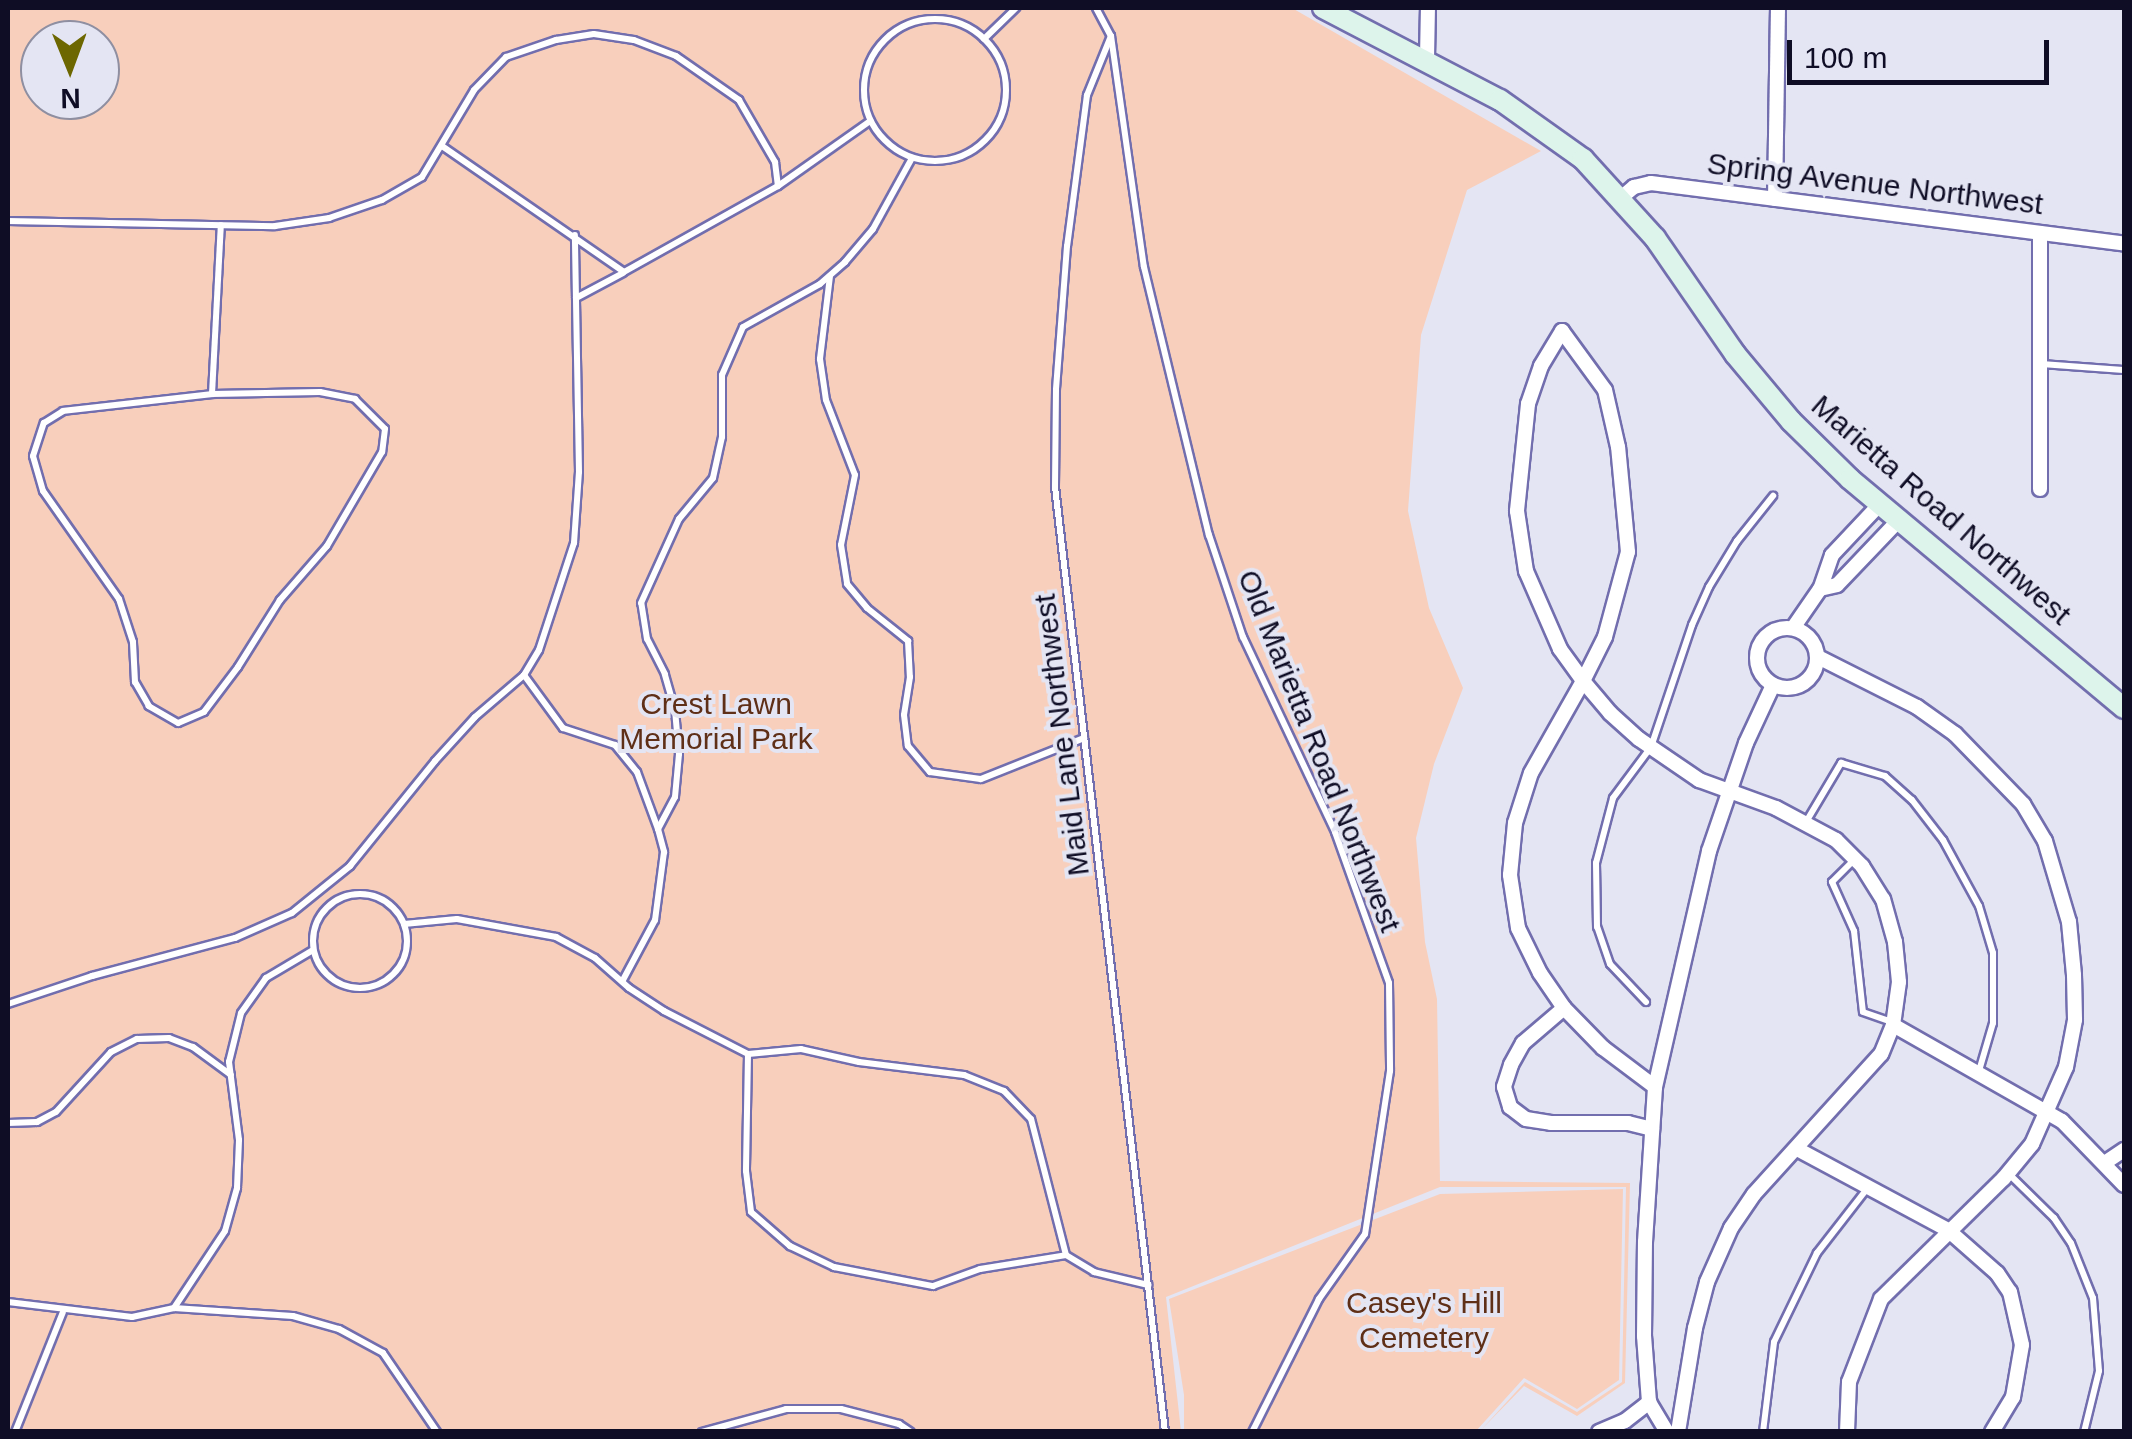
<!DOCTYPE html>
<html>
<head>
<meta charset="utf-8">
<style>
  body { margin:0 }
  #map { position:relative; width:2132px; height:1439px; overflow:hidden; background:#e4e5f3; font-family:Arial,sans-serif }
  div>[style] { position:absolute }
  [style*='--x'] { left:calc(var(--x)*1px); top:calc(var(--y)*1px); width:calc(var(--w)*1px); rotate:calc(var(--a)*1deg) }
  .green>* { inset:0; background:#f8cfbc }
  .roads { filter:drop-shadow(2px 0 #726eae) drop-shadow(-2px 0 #726eae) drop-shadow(0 2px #726eae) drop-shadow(0 -2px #726eae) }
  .service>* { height:6px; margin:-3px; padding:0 3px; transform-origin:3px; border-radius:3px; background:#fff }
  .service>.ring { margin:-3px; padding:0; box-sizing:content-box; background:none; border:6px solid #fff; border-radius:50% }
  .minor>* { height:14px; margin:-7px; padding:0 7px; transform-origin:7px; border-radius:7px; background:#fff }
  .minor>.ring { margin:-7px; padding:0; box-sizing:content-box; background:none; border:14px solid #fff; border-radius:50% }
  .secondary>* { height:20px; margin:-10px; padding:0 10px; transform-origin:10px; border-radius:10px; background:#ddf4eb }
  span { translate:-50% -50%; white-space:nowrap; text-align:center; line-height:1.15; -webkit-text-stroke:8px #e4e5f3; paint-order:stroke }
  .street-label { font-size:30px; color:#0f0d25 }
  .park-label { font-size:30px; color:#5f2f17 }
  .frame { position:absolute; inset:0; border:10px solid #0f0d25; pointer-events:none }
  .north { position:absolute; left:20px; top:20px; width:100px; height:100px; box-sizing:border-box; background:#e4e5f3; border:2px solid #8f8fa1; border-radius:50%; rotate:179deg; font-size:28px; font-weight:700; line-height:40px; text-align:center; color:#0f0d25 }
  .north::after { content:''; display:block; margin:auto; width:35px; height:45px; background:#6d6700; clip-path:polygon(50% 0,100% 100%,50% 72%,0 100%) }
  .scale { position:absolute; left:1787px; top:40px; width:262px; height:45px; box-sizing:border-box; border:5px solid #0f0d25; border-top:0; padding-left:12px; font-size:30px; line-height:35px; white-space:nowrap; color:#0f0d25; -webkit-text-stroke:8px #e4e5f3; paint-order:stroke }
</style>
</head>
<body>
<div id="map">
  <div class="green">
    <div style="clip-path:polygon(evenodd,8px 8px,1292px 8px,1541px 151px,1467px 190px,1421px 335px,1408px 511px,1429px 608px,1463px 688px,1434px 764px,1416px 838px,1425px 942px,1437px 999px,1440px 1181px,1630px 1183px,1625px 1383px,1577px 1416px,1524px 1386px,1480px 1431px,1525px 1382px,1577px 1412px,1622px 1382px,1626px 1187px,1440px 1187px,1166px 1297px,1181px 1431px,8px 1432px,8px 8px,40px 40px,100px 40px,100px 100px,40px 100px,40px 40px)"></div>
    <div style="clip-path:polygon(1623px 1189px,1619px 1380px,1577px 1409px,1524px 1378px,1476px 1431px,1184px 1431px,1184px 1395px,1169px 1299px,1440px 1194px)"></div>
  </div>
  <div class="roads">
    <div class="service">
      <div style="--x:1096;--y:8;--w:32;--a:62"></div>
      <div style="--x:1111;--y:36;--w:233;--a:81.9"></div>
      <div style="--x:1144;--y:267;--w:276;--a:76.4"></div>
      <div style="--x:1209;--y:535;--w:108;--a:71.6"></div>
      <div style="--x:1243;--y:637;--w:216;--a:64.7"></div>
      <div style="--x:1335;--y:832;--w:160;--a:70.3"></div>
      <div style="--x:1389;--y:983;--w:88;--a:89.3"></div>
      <div style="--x:1390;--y:1071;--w:165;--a:98.7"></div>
      <div style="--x:1365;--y:1234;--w:80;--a:125.3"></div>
      <div style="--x:1319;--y:1299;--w:149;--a:116.7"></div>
      <div class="ring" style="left:864px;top:19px;width:136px;height:136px"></div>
      <div style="--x:1111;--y:36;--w:64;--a:112.1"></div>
      <div style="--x:1087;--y:95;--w:152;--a:97.5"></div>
      <div style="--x:1067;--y:246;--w:144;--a:94.4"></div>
      <div style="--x:1056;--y:390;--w:97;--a:90.6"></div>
      <div style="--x:1055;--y:487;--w:951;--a:83.36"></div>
      <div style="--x:984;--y:39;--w:45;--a:-44.1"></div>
      <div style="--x:442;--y:146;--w:221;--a:34.7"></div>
      <div style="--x:624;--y:272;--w:176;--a:-29.2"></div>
      <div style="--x:778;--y:186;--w:113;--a:-35.2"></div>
      <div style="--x:8;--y:221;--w:267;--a:1.1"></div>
      <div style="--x:275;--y:226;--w:55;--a:-8.4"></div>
      <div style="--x:329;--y:218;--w:56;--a:-18.8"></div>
      <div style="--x:382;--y:200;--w:46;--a:-29.9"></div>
      <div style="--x:422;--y:177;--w:101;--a:-59.1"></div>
      <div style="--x:474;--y:90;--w:46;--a:-45.9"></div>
      <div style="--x:506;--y:57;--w:53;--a:-18.8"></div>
      <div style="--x:556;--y:40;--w:38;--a:-9"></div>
      <div style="--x:594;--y:34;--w:40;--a:8.5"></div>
      <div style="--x:634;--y:40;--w:45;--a:20.9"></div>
      <div style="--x:676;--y:56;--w:77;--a:34.9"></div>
      <div style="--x:739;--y:100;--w:72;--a:59.9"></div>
      <div style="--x:775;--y:162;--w:24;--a:83"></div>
      <div style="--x:830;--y:276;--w:84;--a:96.9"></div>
      <div style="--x:820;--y:359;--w:41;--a:81.7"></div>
      <div style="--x:826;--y:400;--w:80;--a:68.9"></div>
      <div style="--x:855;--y:475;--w:71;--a:101.3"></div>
      <div style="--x:841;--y:545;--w:39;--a:81"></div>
      <div style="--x:847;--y:584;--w:31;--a:50"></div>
      <div style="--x:867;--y:608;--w:53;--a:38.8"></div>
      <div style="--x:908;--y:641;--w:36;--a:87"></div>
      <div style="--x:910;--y:677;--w:38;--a:99"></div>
      <div style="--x:904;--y:715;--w:31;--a:83"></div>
      <div style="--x:908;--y:746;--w:34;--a:50"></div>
      <div style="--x:930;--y:772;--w:51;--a:7.8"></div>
      <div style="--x:981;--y:779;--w:111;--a:-21.7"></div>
      <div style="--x:576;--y:298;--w:53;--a:-28"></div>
      <div style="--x:2041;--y:364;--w:83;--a:4.1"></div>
      <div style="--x:212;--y:394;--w:108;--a:-1.1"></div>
      <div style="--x:320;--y:392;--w:36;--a:11"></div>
      <div style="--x:355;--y:399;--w:42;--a:45"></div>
      <div style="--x:385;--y:429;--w:23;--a:97"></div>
      <div style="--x:382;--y:452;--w:109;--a:120.3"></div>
      <div style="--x:327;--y:546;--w:72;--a:131"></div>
      <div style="--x:280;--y:600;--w:79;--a:122.1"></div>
      <div style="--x:238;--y:667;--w:56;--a:127.1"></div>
      <div style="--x:204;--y:712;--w:28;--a:157"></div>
      <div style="--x:178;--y:723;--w:34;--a:-150"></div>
      <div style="--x:149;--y:706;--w:28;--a:-120"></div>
      <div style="--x:135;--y:682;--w:40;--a:-92.9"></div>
      <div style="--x:133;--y:642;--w:45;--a:-108"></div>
      <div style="--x:119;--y:599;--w:132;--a:-125.1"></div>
      <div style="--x:43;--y:491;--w:36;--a:-106"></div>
      <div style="--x:33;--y:456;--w:35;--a:-72"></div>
      <div style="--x:44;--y:423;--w:22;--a:-32"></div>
      <div style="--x:63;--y:411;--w:150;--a:-6.5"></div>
      <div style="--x:212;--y:394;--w:169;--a:-87"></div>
      <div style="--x:524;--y:675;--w:66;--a:53.7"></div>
      <div style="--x:563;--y:728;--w:55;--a:18.1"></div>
      <div style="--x:615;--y:745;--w:35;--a:51"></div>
      <div style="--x:637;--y:772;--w:61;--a:69.8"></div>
      <div style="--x:658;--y:829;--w:24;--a:75"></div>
      <div style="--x:664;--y:852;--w:69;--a:97.5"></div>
      <div style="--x:655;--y:920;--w:68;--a:118.1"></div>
      <div style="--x:1806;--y:822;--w:69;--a:-59.3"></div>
      <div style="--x:1841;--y:763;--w:46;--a:16.5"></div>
      <div style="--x:1885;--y:776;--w:36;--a:42"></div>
      <div style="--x:1912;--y:800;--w:51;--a:52.2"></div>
      <div style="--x:1943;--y:840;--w:75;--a:61.4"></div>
      <div style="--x:1979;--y:906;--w:49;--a:73.4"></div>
      <div style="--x:1993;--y:953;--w:70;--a:90"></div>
      <div style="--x:1993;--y:1023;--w:50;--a:106.3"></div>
      <div style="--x:658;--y:829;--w:36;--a:-62"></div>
      <div style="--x:675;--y:797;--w:43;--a:-84.7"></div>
      <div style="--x:679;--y:754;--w:44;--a:-95.2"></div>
      <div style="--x:675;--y:710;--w:37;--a:-106"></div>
      <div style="--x:665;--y:674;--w:39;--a:-117"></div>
      <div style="--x:647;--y:639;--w:36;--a:-99"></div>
      <div style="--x:641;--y:603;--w:92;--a:-65.7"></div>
      <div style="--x:679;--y:519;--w:53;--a:-50.3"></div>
      <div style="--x:713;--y:478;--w:42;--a:-77.6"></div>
      <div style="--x:722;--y:437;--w:62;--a:-90"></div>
      <div style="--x:722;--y:375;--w:52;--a:-66.4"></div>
      <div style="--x:743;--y:327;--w:88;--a:-29.2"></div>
      <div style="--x:820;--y:284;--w:33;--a:-41"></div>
      <div style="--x:845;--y:262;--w:43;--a:-49.7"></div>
      <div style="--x:873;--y:229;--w:81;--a:-61.2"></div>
      <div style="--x:1854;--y:860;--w:31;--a:135"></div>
      <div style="--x:1832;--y:882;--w:54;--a:65.8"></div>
      <div style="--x:1854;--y:931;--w:81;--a:83.7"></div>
      <div style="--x:1863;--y:1012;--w:31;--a:19"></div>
      <div class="ring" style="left:313px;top:894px;width:88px;height:88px"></div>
      <div style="--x:404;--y:924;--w:53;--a:-5.4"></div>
      <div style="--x:457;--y:919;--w:101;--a:10.3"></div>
      <div style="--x:556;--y:937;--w:44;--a:28.3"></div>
      <div style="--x:595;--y:958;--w:45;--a:41.4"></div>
      <div style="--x:629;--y:988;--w:42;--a:33.3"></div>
      <div style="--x:664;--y:1011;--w:94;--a:27.1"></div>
      <div style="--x:748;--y:1054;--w:117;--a:91"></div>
      <div style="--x:746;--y:1171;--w:41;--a:83"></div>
      <div style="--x:751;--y:1212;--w:52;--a:41.1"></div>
      <div style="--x:790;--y:1246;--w:49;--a:25.5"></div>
      <div style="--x:834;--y:1267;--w:101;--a:10.9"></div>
      <div style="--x:933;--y:1286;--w:50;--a:-19.9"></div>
      <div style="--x:980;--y:1269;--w:87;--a:-9.2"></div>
      <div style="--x:1066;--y:1255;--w:140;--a:-104.4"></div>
      <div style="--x:1031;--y:1119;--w:39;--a:-134"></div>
      <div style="--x:1004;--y:1091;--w:43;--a:-158.2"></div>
      <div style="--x:964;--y:1075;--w:106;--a:-172.9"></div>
      <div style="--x:859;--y:1062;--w:59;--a:-167.4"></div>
      <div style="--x:801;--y:1049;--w:53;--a:174.6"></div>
      <div style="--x:1646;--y:1002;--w:52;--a:-133.5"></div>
      <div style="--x:1610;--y:964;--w:39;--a:-109"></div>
      <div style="--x:1597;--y:927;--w:64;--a:-90.9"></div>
      <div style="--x:1596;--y:863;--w:67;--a:-75.3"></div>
      <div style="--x:1613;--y:798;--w:64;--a:-53.3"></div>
      <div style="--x:1651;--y:747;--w:129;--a:-71.4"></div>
      <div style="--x:1692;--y:625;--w:42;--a:-65.9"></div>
      <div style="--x:1709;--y:587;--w:54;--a:-58.7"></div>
      <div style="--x:1737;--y:541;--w:58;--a:-51.3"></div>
      <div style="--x:8;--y:1004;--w:89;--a:-18.4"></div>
      <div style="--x:92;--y:976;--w:148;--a:-14.9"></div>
      <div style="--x:235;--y:938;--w:62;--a:-23.7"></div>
      <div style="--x:292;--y:913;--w:75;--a:-39"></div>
      <div style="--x:350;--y:866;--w:135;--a:-51"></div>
      <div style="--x:435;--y:761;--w:59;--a:-47.7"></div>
      <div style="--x:475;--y:717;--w:65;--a:-40.6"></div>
      <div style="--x:524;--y:675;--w:29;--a:-59"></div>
      <div style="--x:539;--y:650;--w:113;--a:-71.9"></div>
      <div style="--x:574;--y:543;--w:71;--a:-86"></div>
      <div style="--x:579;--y:472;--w:237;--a:-91"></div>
      <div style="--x:8;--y:1123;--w:29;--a:-2"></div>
      <div style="--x:37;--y:1122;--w:21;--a:-28"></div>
      <div style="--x:56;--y:1112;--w:81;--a:-47.5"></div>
      <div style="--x:111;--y:1052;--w:29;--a:-27"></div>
      <div style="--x:137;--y:1039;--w:32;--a:-2"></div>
      <div style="--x:169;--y:1038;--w:26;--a:21"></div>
      <div style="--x:193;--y:1047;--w:47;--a:36.4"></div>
      <div style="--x:2009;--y:1174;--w:63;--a:44.4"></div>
      <div style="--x:2054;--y:1218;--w:30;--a:56"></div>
      <div style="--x:2071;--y:1243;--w:59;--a:68.2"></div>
      <div style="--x:2093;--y:1298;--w:73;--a:85.3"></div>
      <div style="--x:2099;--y:1371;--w:63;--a:103.8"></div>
      <div style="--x:1066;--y:1255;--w:33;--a:31"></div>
      <div style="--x:1094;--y:1272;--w:56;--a:13.5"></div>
      <div style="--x:8;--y:1302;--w:125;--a:6.9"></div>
      <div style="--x:132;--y:1317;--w:43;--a:-12.1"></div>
      <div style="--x:174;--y:1308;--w:92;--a:-56.5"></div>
      <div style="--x:225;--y:1231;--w:45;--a:-74.4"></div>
      <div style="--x:237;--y:1188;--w:48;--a:-87.6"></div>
      <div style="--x:239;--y:1140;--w:79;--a:-97.3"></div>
      <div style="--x:229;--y:1062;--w:50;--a:-76.2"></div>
      <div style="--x:241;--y:1013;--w:43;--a:-54.5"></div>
      <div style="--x:266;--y:978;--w:55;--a:-30.8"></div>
      <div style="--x:174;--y:1308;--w:119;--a:3.8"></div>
      <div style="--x:293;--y:1316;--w:48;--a:15.8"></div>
      <div style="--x:339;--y:1329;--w:50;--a:28.6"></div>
      <div style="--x:383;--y:1353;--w:96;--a:55.6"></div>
      <div style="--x:15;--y:1432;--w:129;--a:-68.2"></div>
      <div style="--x:702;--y:1432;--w:87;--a:-15.3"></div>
      <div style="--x:786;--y:1409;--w:55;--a:0"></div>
      <div style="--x:841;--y:1409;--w:60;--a:14.5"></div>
      <div style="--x:899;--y:1424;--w:14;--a:34"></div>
      <div style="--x:1763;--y:1432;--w:91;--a:-83"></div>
      <div style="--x:1774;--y:1342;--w:99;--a:-64.2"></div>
      <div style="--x:1817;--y:1253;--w:80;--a:-52.1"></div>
    </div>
    <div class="minor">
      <div style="--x:1427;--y:58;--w:50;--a:-88.9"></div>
      <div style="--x:1622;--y:197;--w:16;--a:-40"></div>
      <div style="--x:1634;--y:187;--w:17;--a:-13"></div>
      <div style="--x:1651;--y:183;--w:477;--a:7.3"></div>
      <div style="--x:1775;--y:199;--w:191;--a:-89.1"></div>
      <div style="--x:2040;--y:489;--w:256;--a:-90"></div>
      <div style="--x:1880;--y:504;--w:70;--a:133.3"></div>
      <div style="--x:1832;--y:555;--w:36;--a:109"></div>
      <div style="--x:1820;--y:589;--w:17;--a:-13"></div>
      <div style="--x:1837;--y:585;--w:90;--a:-46.4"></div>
      <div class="ring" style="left:1757px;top:628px;width:46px;height:46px"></div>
      <div style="--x:1793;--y:628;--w:47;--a:-55.3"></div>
      <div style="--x:1818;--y:657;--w:111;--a:26.8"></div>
      <div style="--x:1917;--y:707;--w:47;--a:35.4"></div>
      <div style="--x:1955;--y:734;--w:98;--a:45.8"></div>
      <div style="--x:2023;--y:804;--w:43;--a:59.3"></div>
      <div style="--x:2045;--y:841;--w:84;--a:73.5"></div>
      <div style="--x:2069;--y:922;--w:53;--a:84.6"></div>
      <div style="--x:2074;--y:975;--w:45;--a:88.7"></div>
      <div style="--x:2075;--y:1020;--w:48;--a:100.8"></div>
      <div style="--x:2066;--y:1067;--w:84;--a:113.8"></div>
      <div style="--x:2032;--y:1144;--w:45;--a:129.6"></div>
      <div style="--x:2003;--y:1179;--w:171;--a:135.5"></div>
      <div style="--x:1881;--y:1299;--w:89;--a:111.1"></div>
      <div style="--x:1849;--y:1382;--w:50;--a:92.3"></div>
      <div style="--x:1564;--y:1008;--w:54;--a:139.5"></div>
      <div style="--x:1523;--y:1043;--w:25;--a:119"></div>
      <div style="--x:1511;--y:1065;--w:23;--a:108"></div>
      <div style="--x:1504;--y:1087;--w:21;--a:73"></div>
      <div style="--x:1510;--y:1107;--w:20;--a:37"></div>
      <div style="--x:1526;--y:1119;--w:25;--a:9"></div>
      <div style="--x:1551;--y:1123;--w:77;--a:0"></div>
      <div style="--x:1628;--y:1123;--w:25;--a:14"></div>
      <div style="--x:1893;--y:1025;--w:194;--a:29.6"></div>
      <div style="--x:2062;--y:1121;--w:89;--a:45.9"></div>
      <div style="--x:1655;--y:1087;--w:65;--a:-143.1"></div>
      <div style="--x:1603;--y:1048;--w:56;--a:-134.3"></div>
      <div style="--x:1564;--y:1008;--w:42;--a:-124.4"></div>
      <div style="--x:1540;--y:973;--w:50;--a:-116.1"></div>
      <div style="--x:1518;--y:928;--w:54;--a:-98.6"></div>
      <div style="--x:1510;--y:875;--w:52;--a:-84.5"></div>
      <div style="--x:1515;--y:823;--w:52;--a:-72.3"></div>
      <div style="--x:1531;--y:773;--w:106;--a:-60.5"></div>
      <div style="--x:1583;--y:681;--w:49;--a:-63.4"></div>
      <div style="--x:1605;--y:637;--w:88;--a:-74.9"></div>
      <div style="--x:1628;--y:552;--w:105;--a:-95.4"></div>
      <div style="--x:1618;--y:447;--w:58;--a:-102.8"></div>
      <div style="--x:1605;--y:390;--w:73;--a:-126.1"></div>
      <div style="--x:1562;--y:331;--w:41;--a:121"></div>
      <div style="--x:1541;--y:366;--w:40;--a:108.9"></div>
      <div style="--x:1528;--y:404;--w:108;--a:95.9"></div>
      <div style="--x:1517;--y:511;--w:61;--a:81.5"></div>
      <div style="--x:1526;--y:571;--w:85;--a:66.4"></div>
      <div style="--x:1560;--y:649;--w:39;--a:54"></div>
      <div style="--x:1583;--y:681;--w:42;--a:49.8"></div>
      <div style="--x:1610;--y:713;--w:39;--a:42"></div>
      <div style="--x:1639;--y:739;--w:73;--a:34.3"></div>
      <div style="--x:1699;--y:780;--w:82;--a:20"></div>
      <div style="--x:1776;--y:808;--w:68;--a:28.1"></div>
      <div style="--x:1836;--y:840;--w:37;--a:45"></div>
      <div style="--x:1862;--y:866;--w:39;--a:58"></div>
      <div style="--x:1883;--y:899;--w:45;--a:74.4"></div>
      <div style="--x:1895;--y:942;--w:40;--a:84.3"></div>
      <div style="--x:1899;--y:982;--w:43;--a:97.9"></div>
      <div style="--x:1893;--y:1025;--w:31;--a:112"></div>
      <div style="--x:1881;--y:1054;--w:189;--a:132.2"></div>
      <div style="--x:1754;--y:1194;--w:41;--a:124.1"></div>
      <div style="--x:1731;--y:1228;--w:59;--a:114"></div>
      <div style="--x:1707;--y:1282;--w:48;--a:104.6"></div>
      <div style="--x:1695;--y:1328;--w:105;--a:99.3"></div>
      <div style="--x:1797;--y:1149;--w:171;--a:28.2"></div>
      <div style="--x:1948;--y:1230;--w:65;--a:41.3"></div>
      <div style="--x:1997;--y:1273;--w:23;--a:56"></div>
      <div style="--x:2010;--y:1292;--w:54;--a:77.2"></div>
      <div style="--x:2022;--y:1345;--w:53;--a:99.8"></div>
      <div style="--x:2013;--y:1397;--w:41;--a:121"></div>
      <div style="--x:2106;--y:1162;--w:22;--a:-34"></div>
      <div style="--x:1599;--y:1432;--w:28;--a:-23"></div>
      <div style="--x:1625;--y:1421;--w:31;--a:-38"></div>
      <div style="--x:1667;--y:1432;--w:35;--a:-121"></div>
      <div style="--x:1649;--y:1402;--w:66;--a:-94.3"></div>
      <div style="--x:1644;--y:1336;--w:94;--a:-89.4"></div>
      <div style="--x:1645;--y:1242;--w:155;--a:-86.3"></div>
      <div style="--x:1655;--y:1087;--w:242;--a:-77.1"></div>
      <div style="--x:1709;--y:851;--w:114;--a:-71.1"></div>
      <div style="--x:1746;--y:743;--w:64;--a:-65"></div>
    </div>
    <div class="secondary">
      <div style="--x:1323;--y:8;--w:199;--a:27.5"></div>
      <div style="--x:1500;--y:100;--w:102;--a:35.4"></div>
      <div style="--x:1583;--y:159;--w:107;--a:47.7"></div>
      <div style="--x:1655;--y:238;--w:141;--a:55.4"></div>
      <div style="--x:1735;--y:354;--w:87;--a:50.1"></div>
      <div style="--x:1791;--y:421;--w:83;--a:44.5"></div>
      <div style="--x:1850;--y:479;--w:357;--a:39.9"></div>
    </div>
  </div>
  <div class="street-label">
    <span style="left:1875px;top:184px;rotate:7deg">Spring Avenue Northwest</span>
    <span style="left:1941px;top:510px;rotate:41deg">Marietta Road Northwest</span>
    <span style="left:1062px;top:735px;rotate:-97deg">Maid Lane Northwest</span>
    <span style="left:1319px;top:751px;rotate:68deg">Old Marietta Road Northwest</span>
  </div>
  <div class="park-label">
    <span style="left:716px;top:721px">Crest Lawn<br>Memorial Park</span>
    <span style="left:1424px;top:1320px">Casey's Hill<br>Cemetery</span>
  </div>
  <div class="frame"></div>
  <div class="north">N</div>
  <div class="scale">100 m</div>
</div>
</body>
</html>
